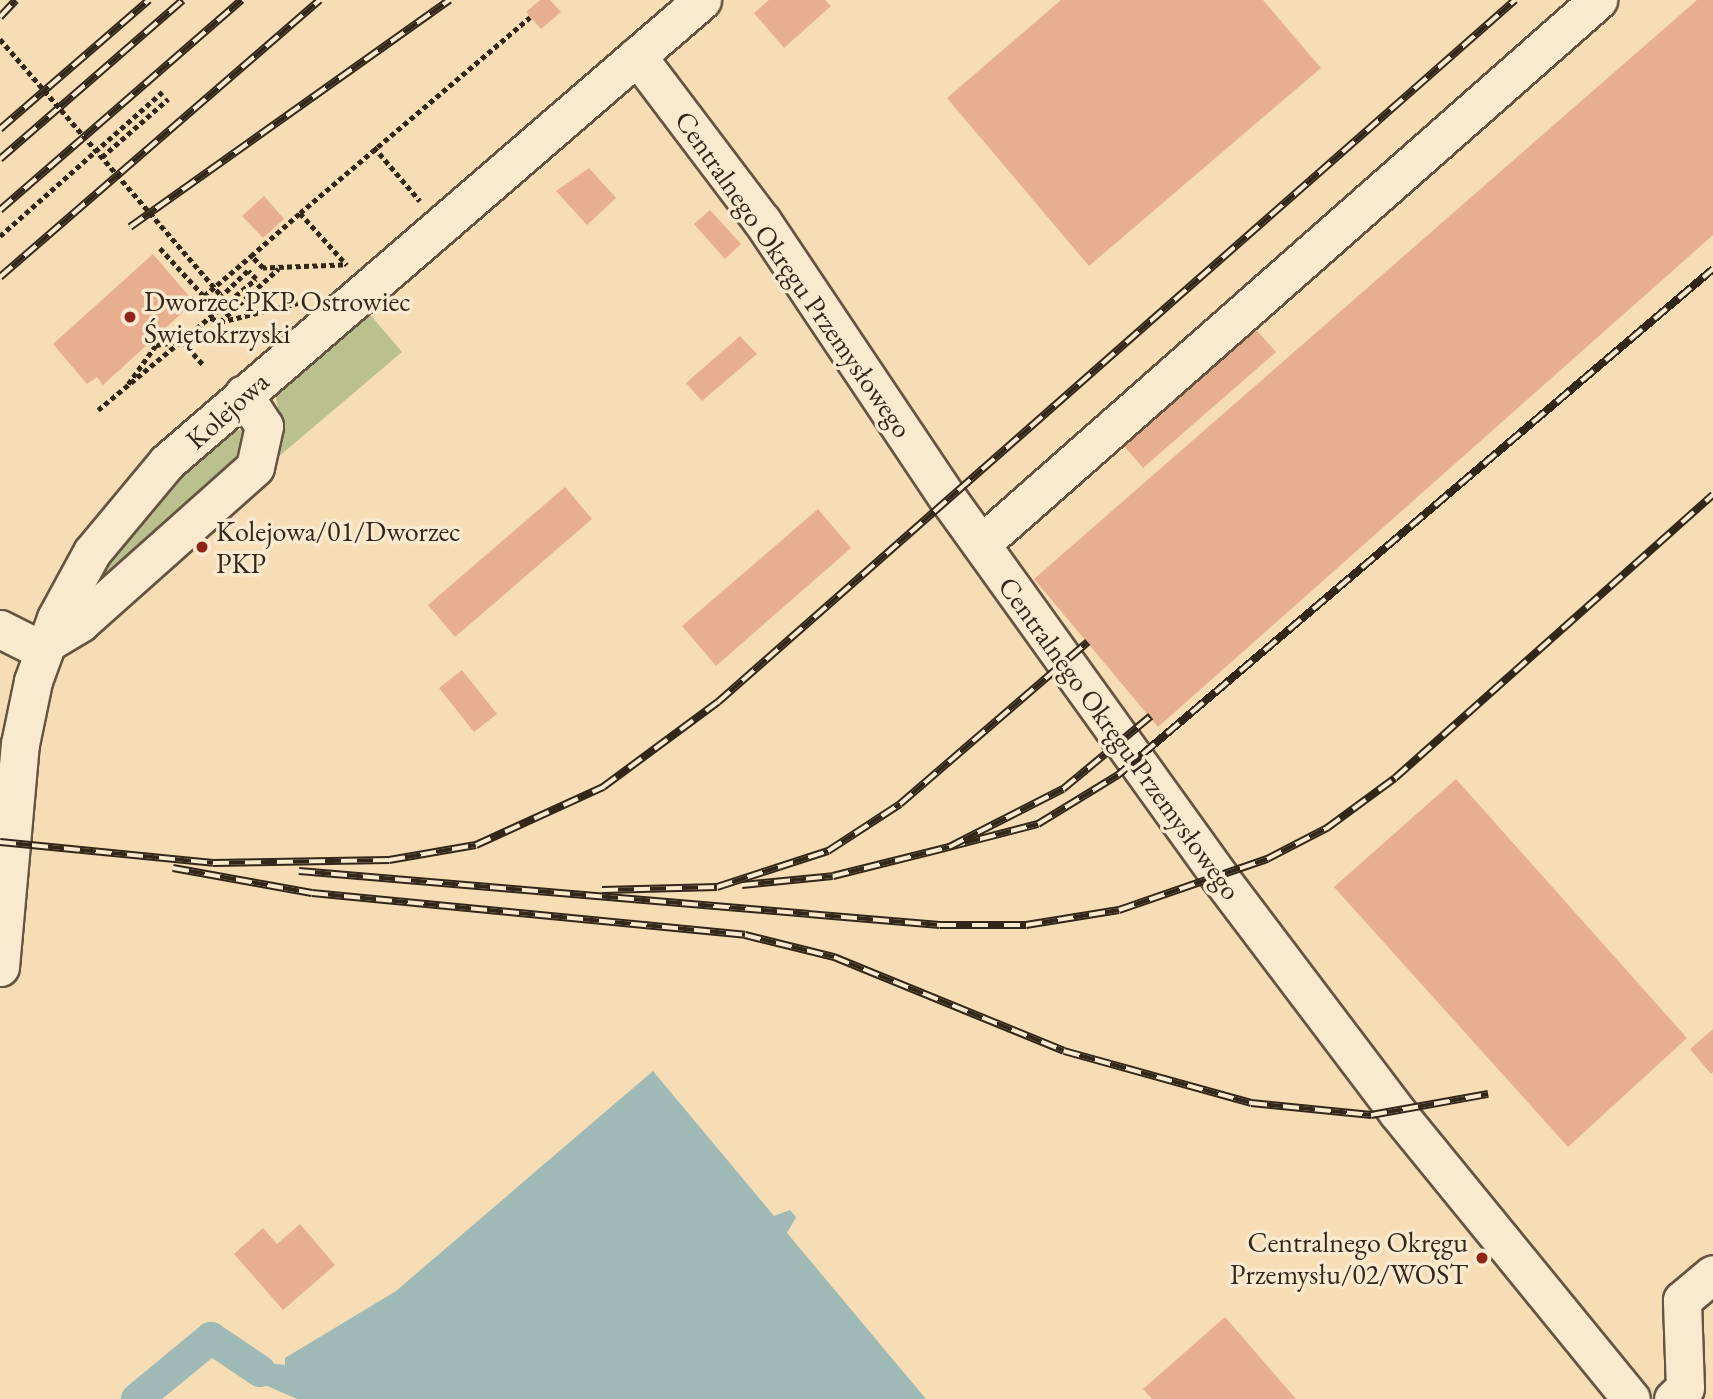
<!DOCTYPE html>
<html>
<head>
<meta charset="utf-8">
<style>
  body { margin:0 }
  #map { position:relative; width:1713px; height:1399px; overflow:hidden; background:#f6ddb5; font-family:"EB Garamond",serif }
  div>[style] { position:absolute }
  [style*='--x'] { left:calc(var(--x)*1px); top:calc(var(--y)*1px); width:calc(var(--w)*1px); rotate:calc(var(--a)*1deg) }
  .green>* { inset:0; background:#bbc18e }
  .water>* { inset:0; background:#9fbab6 }
  .canal>* { height:32px; margin:-16px; padding:0 16px; transform-origin:16px; border-radius:16px; background:#9fbab6 }
  .building>* { inset:0; background:#e7af90 }
  .path>* { height:4.5px; margin-top:-2.25px; transform-origin:0; background:repeating-linear-gradient(90deg,#33271a 0 5px,transparent 0 8.5px) }
  .roads { filter:drop-shadow(2px 0 #645441) drop-shadow(-2px 0 #645441) drop-shadow(0 2px #645441) drop-shadow(0 -2px #645441) }
  .minor>* { height:37px; margin:-18.5px; padding:0 18.5px; transform-origin:18.5px; border-radius:18.5px; background:#f9e9cf }
  .rail>* { height:8px; margin-top:-4px; transform-origin:0; background:repeating-linear-gradient(90deg,#f9e9cf 0 16px,#33271a 0 32px); box-sizing:border-box; border-block:2px solid #33271a }
  .path-bridge>* { height:4.5px; margin-top:-2.25px; transform-origin:0; background:repeating-linear-gradient(90deg,#33271a 0 5px,transparent 0 8.5px) }
  .dots>* { width:19px; height:19px; translate:-50% -50%; box-sizing:border-box; border:4px solid #f9e9cf; border-radius:50% }
  span { translate:-50% -50%; white-space:nowrap; text-align:center; line-height:1.15; -webkit-text-stroke:7px #f9e9cf; paint-order:stroke }
  .street-label { font-size:28px; color:#33271a }
  .poi-label { font-size:28px; color:#33271a }
  .left { translate:0 -50%; text-align:left }
  .right { translate:-100% -50%; text-align:right }
</style>
</head>
<body>
<div id="map">
  <div class="green">
    <div style="clip-path:polygon(368px 312px,402px 352px,277px 458px,282px 430px,275px 393px)"></div>
    <div style="clip-path:polygon(228px 430px,244px 430px,247px 454px,91px 590px,162px 491px)"></div>
  </div>
  <div class="water">
    <div style="clip-path:polygon(653px 1071px,774px 1216px,790px 1210px,796px 1217px,787px 1233px,926px 1399px,297px 1399px,258px 1382px,261px 1362px,285px 1365px,285px 1358px,396px 1291px)"></div>
  </div>
  <div class="canal">
    <div style="--x:137;--y:1399;--w:96;--a:-39.5"></div>
    <div style="--x:211;--y:1338;--w:59;--a:34"></div>
  </div>
  <div class="building">
    <div style="clip-path:polygon(540px 0,550px 0,561px 12px,541px 29px,526px 12px)"></div>
    <div style="clip-path:polygon(769px 0,825px 0,831px 6px,784px 48px,754px 13px)"></div>
    <div style="clip-path:polygon(1061px 0,1263px 0,1321px 68px,1089px 266px,947px 98px)"></div>
    <div style="clip-path:polygon(1697px 0,1713px 0,1713px 235px,1158px 727px,1034px 579px)"></div>
    <div style="clip-path:polygon(589px 168px,616px 198px,587px 225px,556px 191px)"></div>
    <div style="clip-path:polygon(264px 196px,284px 219px,263px 238px,242px 216px)"></div>
    <div style="clip-path:polygon(710px 210px,741px 244px,725px 259px,694px 224px)"></div>
    <div style="clip-path:polygon(153px 254px,194px 302px,103px 385px,97px 377px,87px 384px,53px 344px)"></div>
    <div style="clip-path:polygon(1252px 325px,1276px 352px,1143px 468px,1119px 440px)"></div>
    <div style="clip-path:polygon(740px 336px,757px 354px,702px 401px,686px 383px)"></div>
    <div style="clip-path:polygon(565px 487px,592px 519px,455px 637px,428px 605px)"></div>
    <div style="clip-path:polygon(818px 509px,851px 548px,716px 666px,682px 626px)"></div>
    <div style="clip-path:polygon(462px 670px,497px 714px,474px 732px,439px 688px)"></div>
    <div style="clip-path:polygon(1456px 779px,1687px 1038px,1568px 1147px,1334px 887px)"></div>
    <div style="clip-path:polygon(1713px 1029px,1713px 1072px,1711px 1074px,1690px 1049px)"></div>
    <div style="clip-path:polygon(300px 1224px,335px 1265px,283px 1310px,234px 1254px,263px 1228px,277px 1244px)"></div>
    <div style="clip-path:polygon(1225px 1317px,1296px 1399px,1152px 1399px,1143px 1389px)"></div>
  </div>
  <div class="path">
    <div style="--x:374;--y:147;--w:71;--a:49.6"></div>
    <div style="--x:102;--y:157;--w:88;--a:-41.3"></div>
    <div style="--x:300;--y:213;--w:302;--a:-40.4"></div>
    <div style="--x:0;--y:236;--w:217;--a:-41.6"></div>
    <div style="--x:160;--y:248;--w:65;--a:47.5"></div>
    <div style="--x:204;--y:296;--w:62;--a:-40.4"></div>
    <div style="--x:343;--y:265;--w:80;--a:177.9"></div>
    <div style="--x:263;--y:268;--w:17;--a:-135"></div>
    <div style="--x:251;--y:256;--w:65;--a:-41.3"></div>
    <div style="--x:300;--y:213;--w:70;--a:47.9"></div>
    <div style="--x:211;--y:318;--w:10;--a:24"></div>
    <div style="--x:220;--y:322;--w:79;--a:-42.4"></div>
    <div style="--x:220;--y:322;--w:80;--a:-13.7"></div>
    <div style="--x:128;--y:384;--w:48;--a:-54.3"></div>
    <div style="--x:156;--y:345;--w:26;--a:-9"></div>
    <div style="--x:182;--y:341;--w:31;--a:48"></div>
    <div style="--x:98;--y:410;--w:205;--a:-39.7"></div>
    <div style="--x:256;--y:279;--w:11;--a:-135"></div>
    <div style="--x:248;--y:271;--w:36;--a:136"></div>
  </div>
  <div class="roads">
    <div class="minor">
      <div style="--x:637;--y:56;--w:207;--a:52.9"></div>
      <div style="--x:762;--y:221;--w:336;--a:56.2"></div>
      <div style="--x:949;--y:500;--w:462;--a:54.3"></div>
      <div style="--x:1218;--y:875;--w:297;--a:52.9"></div>
      <div style="--x:1397;--y:1112;--w:370;--a:50.8"></div>
      <div style="--x:981;--y:544;--w:823;--a:-41.4"></div>
      <div style="--x:0;--y:629;--w:49;--a:26.6"></div>
      <div style="--x:47;--y:643;--w:39;--a:-31"></div>
      <div style="--x:80;--y:623;--w:234;--a:-41.7"></div>
      <div style="--x:255;--y:467;--w:42;--a:-77.6"></div>
      <div style="--x:264;--y:426;--w:38;--a:-123"></div>
      <div style="--x:0;--y:967;--w:224;--a:-84.9"></div>
      <div style="--x:20;--y:744;--w:64;--a:-78.3"></div>
      <div style="--x:33;--y:681;--w:67;--a:-69.9"></div>
      <div style="--x:56;--y:618;--w:75;--a:-61.4"></div>
      <div style="--x:92;--y:552;--w:117;--a:-50.2"></div>
      <div style="--x:167;--y:462;--w:707;--a:-40.81"></div>
      <div style="--x:1673;--y:1399;--w:16;--a:-43"></div>
      <div style="--x:1685;--y:1388;--w:88;--a:-92"></div>
      <div style="--x:1682;--y:1300;--w:40;--a:-40"></div>
    </div>
  </div>
  <div class="rail">
    <div style="--x:0;--y:17;--w:23;--a:-47"></div>
    <div style="--x:0;--y:129;--w:197;--a:-40.9"></div>
    <div style="--x:0;--y:159;--w:242;--a:-41"></div>
    <div style="--x:0;--y:210;--w:320;--a:-41"></div>
    <div style="--x:130;--y:227;--w:392;--a:-35.4"></div>
    <div style="--x:0;--y:277;--w:423;--a:-40.9"></div>
    <div style="--x:0;--y:842;--w:214;--a:5.6"></div>
    <div style="--x:213;--y:863;--w:176;--a:-1"></div>
    <div style="--x:389;--y:860;--w:88;--a:-9.8"></div>
    <div style="--x:476;--y:845;--w:140;--a:-24.5"></div>
    <div style="--x:603;--y:787;--w:143;--a:-36.5"></div>
    <div style="--x:718;--y:702;--w:1062;--a:-41.37"></div>
    <div style="--x:949;--y:847;--w:92;--a:-14.5"></div>
    <div style="--x:1038;--y:824;--w:94;--a:-31.5"></div>
    <div style="--x:1118;--y:775;--w:781;--a:-40.38"></div>
    <div style="--x:173;--y:868;--w:141;--a:10.2"></div>
    <div style="--x:312;--y:893;--w:435;--a:5.5"></div>
    <div style="--x:745;--y:935;--w:92;--a:13.9"></div>
    <div style="--x:834;--y:957;--w:248;--a:22.2"></div>
    <div style="--x:1064;--y:1051;--w:194;--a:15.5"></div>
    <div style="--x:1251;--y:1103;--w:121;--a:5.7"></div>
    <div style="--x:1371;--y:1115;--w:119;--a:-10.2"></div>
    <div style="--x:299;--y:871;--w:643;--a:4.82"></div>
    <div style="--x:940;--y:925;--w:86;--a:0"></div>
    <div style="--x:1026;--y:925;--w:94;--a:-9.2"></div>
    <div style="--x:1119;--y:910;--w:157;--a:-19"></div>
    <div style="--x:1267;--y:859;--w:68;--a:-27.3"></div>
    <div style="--x:1327;--y:828;--w:84;--a:-36.3"></div>
    <div style="--x:1395;--y:778;--w:426;--a:-41.7"></div>
    <div style="--x:742;--y:885;--w:91;--a:-5.6"></div>
    <div style="--x:833;--y:876;--w:120;--a:-14"></div>
    <div style="--x:949;--y:847;--w:128;--a:-27"></div>
    <div style="--x:1063;--y:789;--w:114;--a:-39.7"></div>
    <div style="--x:602;--y:890;--w:115;--a:-1.5"></div>
    <div style="--x:717;--y:887;--w:117;--a:-18"></div>
    <div style="--x:828;--y:851;--w:86;--a:-33.1"></div>
    <div style="--x:900;--y:804;--w:248;--a:-40.8"></div>
  </div>
  <div class="path-bridge">
    <div style="--x:0;--y:39;--w:340;--a:49.2"></div>
  </div>
  <div class="dots">
    <div style="left:130px;top:317px;background:#8f2418"></div>
    <div style="left:202px;top:547px;background:#8f2418"></div>
    <div style="left:1482px;top:1258px;background:#8f2418"></div>
  </div>
  <div class="street-label">
    <span style="left:794px;top:274px;rotate:55deg">Centralnego Okręgu Przemysłowego</span>
    <span style="left:227px;top:410px;rotate:-42deg">Kolejowa</span>
    <span style="left:1120px;top:738px;rotate:54deg">Centralnego Okręgu Przemysłowego</span>
  </div>
  <div class="poi-label">
    <span class="left" style="left:144px;top:317px">Dworzec PKP Ostrowiec<br>Świętokrzyski</span>
    <span class="left" style="left:216px;top:547px">Kolejowa/01/Dworzec<br>PKP</span>
    <span class="right" style="left:1468px;top:1258px">Centralnego Okręgu<br>Przemysłu/02/WOST</span>
  </div>
</div>
</body>
</html>
